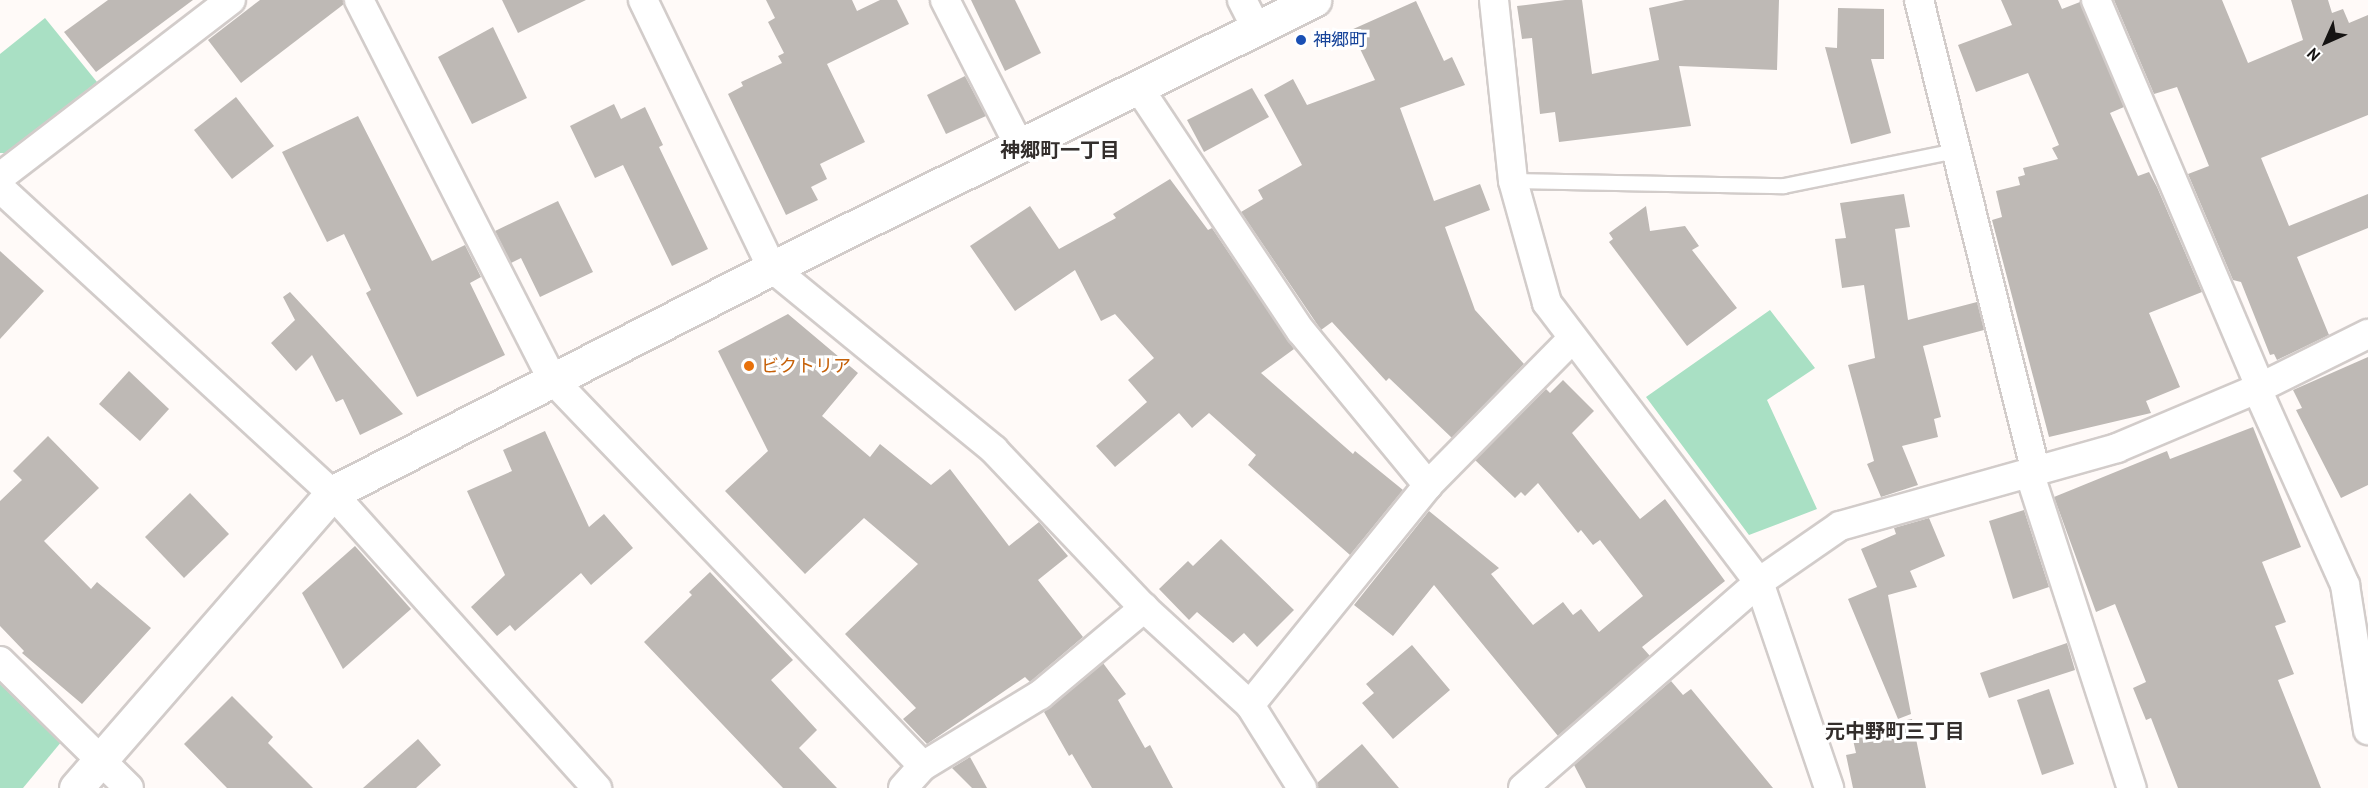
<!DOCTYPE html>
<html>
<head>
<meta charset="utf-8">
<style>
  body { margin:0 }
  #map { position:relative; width:2368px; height:788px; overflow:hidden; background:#fffaf8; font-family:"PT Sans","Noto Sans JP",sans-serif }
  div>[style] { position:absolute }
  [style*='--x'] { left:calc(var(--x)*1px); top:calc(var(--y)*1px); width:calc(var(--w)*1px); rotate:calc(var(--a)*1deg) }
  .green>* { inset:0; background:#a9e0c4 }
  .building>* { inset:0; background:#beb9b5 }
  .roads { filter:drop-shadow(2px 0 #d2ccca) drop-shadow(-2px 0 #d2ccca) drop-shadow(0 2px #d2ccca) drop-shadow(0 -2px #d2ccca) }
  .service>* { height:14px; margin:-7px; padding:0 7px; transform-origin:7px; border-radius:7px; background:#fff }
  .minor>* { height:28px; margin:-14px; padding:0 14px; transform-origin:14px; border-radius:14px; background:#fff }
  .tertiary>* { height:33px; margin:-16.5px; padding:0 16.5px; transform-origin:16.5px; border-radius:16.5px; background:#fff }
  .dots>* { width:16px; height:16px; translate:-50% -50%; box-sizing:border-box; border:3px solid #fff; border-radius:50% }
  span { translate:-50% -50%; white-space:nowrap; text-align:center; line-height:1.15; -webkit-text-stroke:6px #fff; paint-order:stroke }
  .transit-label { font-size:18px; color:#164399 }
  .left { translate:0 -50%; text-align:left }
  .food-label { font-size:18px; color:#c56008 }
  .neighbourhood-label { font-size:20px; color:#332e2c; font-weight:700 }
  .north { position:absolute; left:2296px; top:12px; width:60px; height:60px; -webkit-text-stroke:4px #fff; paint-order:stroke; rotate:225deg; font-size:16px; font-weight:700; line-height:24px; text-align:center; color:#151312 }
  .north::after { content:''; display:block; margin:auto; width:21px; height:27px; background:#151312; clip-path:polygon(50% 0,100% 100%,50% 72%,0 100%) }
</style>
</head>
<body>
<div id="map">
  <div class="green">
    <div style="clip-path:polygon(45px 18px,97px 82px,7px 153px,0 153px,0 54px)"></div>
    <div style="clip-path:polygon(1770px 310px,1815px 368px,1767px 400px,1817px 509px,1749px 535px,1646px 397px)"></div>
    <div style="clip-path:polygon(0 681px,62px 741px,23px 788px,0 788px)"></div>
  </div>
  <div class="building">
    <div style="clip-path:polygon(108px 0,193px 0,96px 72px,64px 32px)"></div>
    <div style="clip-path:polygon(260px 0,343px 0,344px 4px,241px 83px,208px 40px)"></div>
    <div style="clip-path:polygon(502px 0,586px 0,518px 33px)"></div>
    <div style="clip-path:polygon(766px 0,852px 0,857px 11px,880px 0,897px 0,909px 24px,827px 64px,865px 142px,820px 164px,827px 179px,811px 187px,818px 200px,786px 215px,728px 94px,743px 86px,741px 82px,782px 63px,778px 56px,784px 53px,768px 22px,775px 18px)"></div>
    <div style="clip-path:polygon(971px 0,1015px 0,1041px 53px,1005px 71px)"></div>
    <div style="clip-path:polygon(1565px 0,1582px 0,1592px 74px,1659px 60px,1649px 8px,1685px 0,1779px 0,1777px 70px,1679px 66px,1691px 126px,1559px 142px,1555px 112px,1540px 114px,1532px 38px,1522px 39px,1517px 6px)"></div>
    <div style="clip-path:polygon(2001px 0,2058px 0,2062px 9px,2080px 2px,2124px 107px,2110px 113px,2138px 176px,2149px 172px,2157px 187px,2202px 292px,2149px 313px,2180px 387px,2146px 401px,2151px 413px,2049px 437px,1992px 220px,2002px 217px,1996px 191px,2020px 185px,2018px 177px,2025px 175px,2023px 168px,2058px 159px,2052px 148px,2059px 145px,2028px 73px,1976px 92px,1958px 45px,2012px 25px)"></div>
    <div style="clip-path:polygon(2114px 0,2222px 0,2248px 63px,2303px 40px,2291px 0,2328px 0,2332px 13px,2343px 9px,2349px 23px,2368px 15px,2368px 115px,2261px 158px,2289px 226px,2368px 194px,2368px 228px,2297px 257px,2329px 335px,2277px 360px,2274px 354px,2270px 355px,2241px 282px,2233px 280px,2188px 174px,2209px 166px,2177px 87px,2154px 94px)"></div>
    <div style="clip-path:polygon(1416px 1px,1444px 61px,1452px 57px,1465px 85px,1400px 108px,1434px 201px,1480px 184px,1490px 210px,1445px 227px,1475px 310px,1524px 364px,1452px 438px,1389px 378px,1386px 381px,1332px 322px,1321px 330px,1241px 212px,1263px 199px,1258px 190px,1302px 165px,1264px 95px,1293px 79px,1307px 105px,1375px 80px,1351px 30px)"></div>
    <div style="clip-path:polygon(1838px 8px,1884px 9px,1884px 59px,1871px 59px,1891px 133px,1851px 144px,1825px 47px,1837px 48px)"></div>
    <div style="clip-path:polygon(493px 27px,527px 98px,472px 124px,438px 57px)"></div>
    <div style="clip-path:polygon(965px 76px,986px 116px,946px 134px,927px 95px)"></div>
    <div style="clip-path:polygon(1252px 88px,1269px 117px,1204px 152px,1187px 120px)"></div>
    <div style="clip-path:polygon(236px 97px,274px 146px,232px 179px,194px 130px)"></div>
    <div style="clip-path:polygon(614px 104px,621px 119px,645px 107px,663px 145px,659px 147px,708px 249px,672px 266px,623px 165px,595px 178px,570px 126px)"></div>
    <div style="clip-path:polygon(358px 116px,432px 261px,465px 245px,481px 277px,470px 283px,505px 355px,417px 397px,366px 293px,371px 290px,344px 234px,327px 242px,282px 152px)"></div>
    <div style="clip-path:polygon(1170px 179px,1208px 230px,1212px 228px,1294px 349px,1261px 373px,1353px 454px,1355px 451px,1403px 490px,1350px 555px,1248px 465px,1256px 455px,1209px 413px,1192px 428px,1179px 413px,1115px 467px,1096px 446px,1147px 402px,1128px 380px,1154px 358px,1115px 314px,1101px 321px,1075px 270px,1015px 311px,970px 246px,1030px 206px,1059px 249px,1116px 218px,1113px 214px)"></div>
    <div style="clip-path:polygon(1904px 194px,1910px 227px,1895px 229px,1908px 320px,1977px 302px,1984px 330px,1923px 346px,1941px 417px,1934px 419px,1938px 437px,1902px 446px,1918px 485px,1881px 497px,1867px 464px,1874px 461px,1848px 365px,1875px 358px,1864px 285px,1842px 288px,1835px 239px,1846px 238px,1840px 203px)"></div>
    <div style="clip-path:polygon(558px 201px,593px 272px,540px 297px,521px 258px,511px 263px,495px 231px)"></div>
    <div style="clip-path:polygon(1646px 206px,1650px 231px,1685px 226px,1699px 246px,1692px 250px,1737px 308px,1687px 346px,1609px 242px,1613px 239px,1609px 233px)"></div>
    <div style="clip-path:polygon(0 251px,44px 291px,0 339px)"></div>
    <div style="clip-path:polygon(290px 292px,403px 414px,360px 435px,343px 399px,336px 402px,312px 355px,296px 371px,271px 343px,295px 320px,283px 297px)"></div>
    <div style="clip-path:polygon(788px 314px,858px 373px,822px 416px,870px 457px,880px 444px,931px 485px,950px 469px,1009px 546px,1039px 522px,1068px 556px,1038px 580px,1083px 637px,1030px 682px,1025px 677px,927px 744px,903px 719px,916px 708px,845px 634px,918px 564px,864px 518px,805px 574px,725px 491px,768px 451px,718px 351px)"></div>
    <div style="clip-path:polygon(2368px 357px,2368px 485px,2341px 498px,2296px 410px,2302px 408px,2293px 390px)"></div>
    <div style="clip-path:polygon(129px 371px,169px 409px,140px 441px,99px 404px)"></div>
    <div style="clip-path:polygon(1563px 380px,1594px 411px,1572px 433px,1640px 519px,1665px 499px,1725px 581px,1642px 647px,1650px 656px,1558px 736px,1434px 585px,1393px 636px,1354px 605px,1429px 511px,1499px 568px,1491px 574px,1533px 625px,1563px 602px,1573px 615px,1581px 609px,1599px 632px,1643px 596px,1600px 540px,1593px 545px,1581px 530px,1578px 533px,1538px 483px,1525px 496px,1521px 492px,1515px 498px,1475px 460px,1546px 389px,1550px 393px)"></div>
    <div style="clip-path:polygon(2253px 427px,2301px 547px,2262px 562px,2286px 622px,2275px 626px,2294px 674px,2278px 680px,2321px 788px,2178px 788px,2151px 718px,2146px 720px,2133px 688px,2146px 682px,2115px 604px,2096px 612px,2054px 497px,2167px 451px,2170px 459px)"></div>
    <div style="clip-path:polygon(545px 431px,589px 527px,604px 514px,633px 548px,591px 585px,581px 573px,515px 631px,510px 625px,497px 636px,471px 607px,505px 575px,467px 491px,512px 471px,503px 450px)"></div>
    <div style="clip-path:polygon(48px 436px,99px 488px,44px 541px,91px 589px,97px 582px,151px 628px,82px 704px,22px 653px,24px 651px,0 626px,0 501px,22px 480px,13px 471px)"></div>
    <div style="clip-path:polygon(190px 493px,229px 534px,184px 578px,145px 537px)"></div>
    <div style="clip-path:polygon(2024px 510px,2049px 587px,2013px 599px,1989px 521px)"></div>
    <div style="clip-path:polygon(1929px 518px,1945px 556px,1910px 571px,1917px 587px,1888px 595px,1911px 714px,1898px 719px,1848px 599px,1877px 587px,1861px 549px,1896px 534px,1894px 528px)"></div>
    <div style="clip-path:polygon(1221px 539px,1294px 610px,1257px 647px,1244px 633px,1233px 643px,1197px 612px,1189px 620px,1159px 589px,1188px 561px,1193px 566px)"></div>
    <div style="clip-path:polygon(355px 546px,411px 609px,343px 669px,302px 593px)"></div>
    <div style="clip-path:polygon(710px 572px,793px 660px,771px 680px,817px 730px,799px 748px,837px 788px,783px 788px,644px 642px,692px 595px,689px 592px)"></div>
    <div style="clip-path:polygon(2067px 643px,2075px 670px,1989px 698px,1980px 673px)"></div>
    <div style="clip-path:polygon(1412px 645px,1450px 690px,1393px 739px,1362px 703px,1374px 693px,1366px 684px)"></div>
    <div style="clip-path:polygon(1103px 663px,1126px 694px,1118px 700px,1145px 748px,1150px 745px,1173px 788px,1092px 788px,1072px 754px,1069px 756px,1044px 712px)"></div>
    <div style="clip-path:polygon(1671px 681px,1683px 695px,1691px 689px,1773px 788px,1586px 788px,1574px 765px)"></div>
    <div style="clip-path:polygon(2049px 689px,2074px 764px,2042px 775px,2017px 700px)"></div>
    <div style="clip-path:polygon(232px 696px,273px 737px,268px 743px,313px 788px,227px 788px,184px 744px)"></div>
    <div style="clip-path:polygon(1912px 719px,1926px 788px,1853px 788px,1846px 755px,1856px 753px,1851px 731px)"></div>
    <div style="clip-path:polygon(418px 739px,441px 765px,416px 788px,363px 788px)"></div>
    <div style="clip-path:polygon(1362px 744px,1399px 788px,1318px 788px,1317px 783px)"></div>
    <div style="clip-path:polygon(970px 757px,987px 788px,972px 788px,952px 768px)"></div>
  </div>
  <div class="roads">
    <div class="service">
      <div style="--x:1513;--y:181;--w:271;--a:1.1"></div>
      <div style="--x:1784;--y:186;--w:176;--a:-11.5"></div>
    </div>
    <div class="minor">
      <div style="--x:359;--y:0;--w:425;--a:63"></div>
      <div style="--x:552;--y:379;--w:536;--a:46.21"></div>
      <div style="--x:643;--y:0;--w:297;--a:64.3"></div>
      <div style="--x:772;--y:268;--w:287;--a:39.3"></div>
      <div style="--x:994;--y:450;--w:218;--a:46.5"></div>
      <div style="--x:1144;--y:608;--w:144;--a:42.5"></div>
      <div style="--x:1250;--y:705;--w:98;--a:57.9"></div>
      <div style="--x:945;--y:0;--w:163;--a:63"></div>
      <div style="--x:1242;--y:0;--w:31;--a:63"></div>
      <div style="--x:1494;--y:0;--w:182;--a:84"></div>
      <div style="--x:1513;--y:181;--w:127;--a:74.4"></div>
      <div style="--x:1547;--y:303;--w:350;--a:52.8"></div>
      <div style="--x:1759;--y:582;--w:218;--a:71.2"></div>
      <div style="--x:1919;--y:0;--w:487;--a:76.1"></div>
      <div style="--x:2096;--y:0;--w:420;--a:67"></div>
      <div style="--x:1138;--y:87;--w:293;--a:56.3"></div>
      <div style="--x:1301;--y:331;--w:200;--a:50.5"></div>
      <div style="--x:0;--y:177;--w:291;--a:-37.5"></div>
      <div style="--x:0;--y:188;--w:451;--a:42.6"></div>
      <div style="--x:332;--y:493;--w:397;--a:48.1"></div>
      <div style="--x:2257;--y:389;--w:215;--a:65.8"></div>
      <div style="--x:2345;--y:585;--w:147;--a:81"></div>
      <div style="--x:2030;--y:475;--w:329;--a:72"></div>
      <div style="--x:0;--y:661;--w:181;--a:44.6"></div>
      <div style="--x:1250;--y:705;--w:283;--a:-51"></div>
      <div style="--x:1428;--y:485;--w:206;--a:-45.4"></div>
      <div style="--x:903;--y:788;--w:30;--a:-48"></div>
      <div style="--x:923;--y:766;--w:137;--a:-31.3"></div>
      <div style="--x:1040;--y:695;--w:136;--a:-39.9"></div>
      <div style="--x:1523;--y:788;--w:313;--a:-41.1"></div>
      <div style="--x:1759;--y:582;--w:98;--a:-34.7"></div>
      <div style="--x:1840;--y:526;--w:288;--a:-15.7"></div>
      <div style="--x:2117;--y:448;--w:152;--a:-22.9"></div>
      <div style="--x:2257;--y:389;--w:124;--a:-26.4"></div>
    </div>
    <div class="tertiary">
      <div style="--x:76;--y:788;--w:391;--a:-49"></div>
      <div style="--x:332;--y:493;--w:494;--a:-27.1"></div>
      <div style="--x:772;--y:268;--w:605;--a:-26.31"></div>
    </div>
  </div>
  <div class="dots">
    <div style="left:1301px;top:40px;background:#1a4fb4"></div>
    <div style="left:749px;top:366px;background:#e8710a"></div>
  </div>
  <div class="transit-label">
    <span class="left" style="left:1313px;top:40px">神郷町</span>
  </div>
  <div class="food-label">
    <span class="left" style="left:761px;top:366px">ビクトリア</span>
  </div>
  <div class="neighbourhood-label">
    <span style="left:1060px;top:150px">神郷町一丁目</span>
    <span style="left:1895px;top:731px">元中野町三丁目</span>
  </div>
  <div class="north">N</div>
</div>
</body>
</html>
